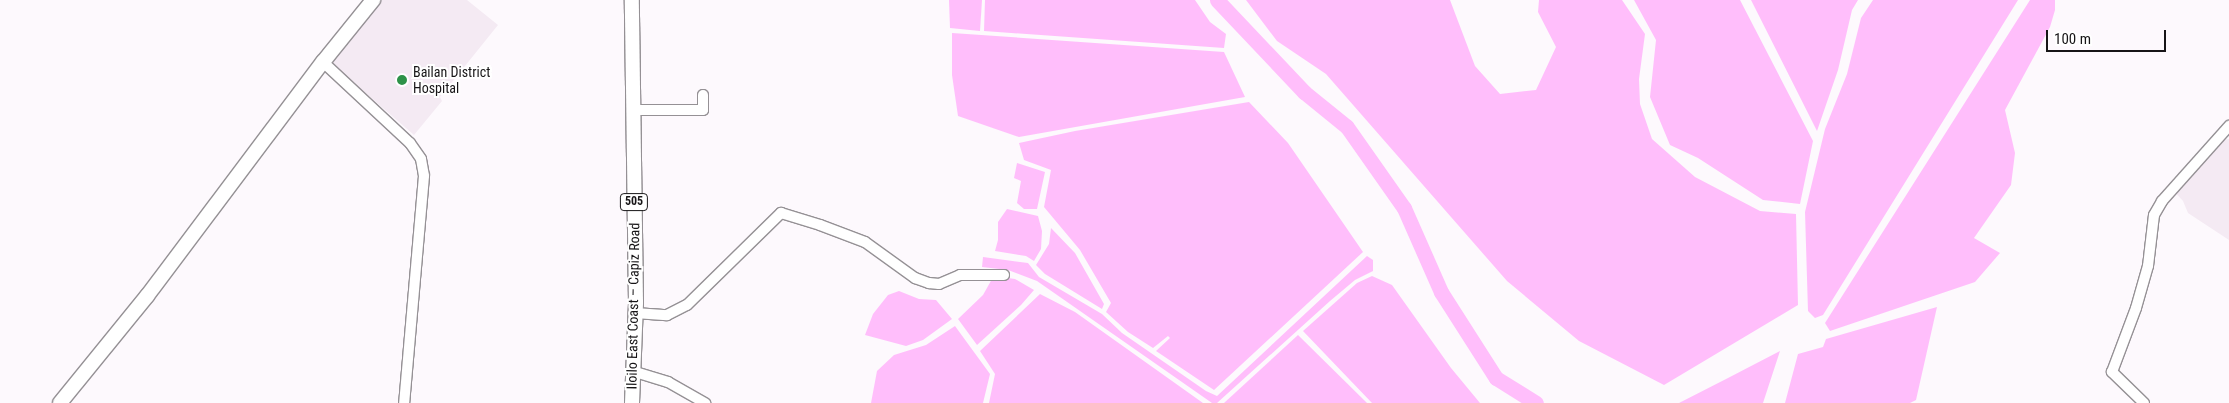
<!DOCTYPE html>
<html>
<head>
<meta charset="utf-8">
<style>
  body { margin:0 }
  #map { position:relative; width:2229px; height:403px; overflow:hidden; background:#fdf9fd; font-family:"Roboto Condensed",sans-serif }
  div>[style] { position:absolute }
  [style*='--x'] { left:calc(var(--x)*1px); top:calc(var(--y)*1px); width:calc(var(--w)*1px); rotate:calc(var(--a)*1deg) }
  .built>* { inset:0; background:#f4eaf3 }
  .water>* { inset:0; background:#ffbefb }
  .river>* { height:15px; margin:-7.5px; padding:0 7.5px; transform-origin:7.5px; border-radius:7.5px; background:#ffbefb }
  .roads { filter:drop-shadow(1px 0 #959195) drop-shadow(-1px 0 #959195) drop-shadow(0 1px #959195) drop-shadow(0 -1px #959195) }
  .minor>* { height:10px; margin:-5px; padding:0 5px; transform-origin:5px; border-radius:5px; background:#fff }
  .major>* { height:14px; margin:-7px; padding:0 7px; transform-origin:7px; border-radius:7px; background:#fff }
  .dots>* { width:14px; height:14px; translate:-50% -50%; box-sizing:border-box; border:2px solid #fff; border-radius:50% }
  span { translate:-50% -50%; white-space:nowrap; text-align:center; line-height:1.15; -webkit-text-stroke:4px #fff; paint-order:stroke }
  .shield-label span { padding:1px 4px; background:#fff; border:1px solid; border-radius:4px; -webkit-text-stroke-width:0 }
  .shield-label { font-size:12px; color:#171517; font-weight:700 }
  .poi-label { font-size:14px; color:#171517 }
  .left { translate:0 -50%; text-align:left }
  .street-label { font-size:14px; color:#171517 }
  .scale { position:absolute; left:2046px; top:30px; width:120px; height:22px; box-sizing:border-box; border:2px solid #171517; border-top:0; padding-left:6px; font-size:15px; line-height:18px; white-space:nowrap; color:#171517; -webkit-text-stroke:4px #fff; paint-order:stroke }
</style>
</head>
<body>
<div id="map">
  <div class="built">
    <div style="clip-path:polygon(382px 0,467px 0,498px 25px,440px 97px,442px 101px,414px 135px,331px 63px)"></div>
    <div style="clip-path:polygon(2229px 139px,2229px 240px,2188px 213px,2183px 201px,2173px 190px,2222px 140px)"></div>
  </div>
  <div class="water">
    <div style="clip-path:polygon(949px 0,982px 0,980px 31px,950px 28px)"></div>
    <div style="clip-path:polygon(985px 0,1195px 0,1210px 22px,1226px 34px,1224px 48px,984px 31px)"></div>
    <div style="clip-path:polygon(1246px 0,1450px 0,1475px 66px,1500px 94px,1536px 90px,1556px 47px,1538px 12px,1539px 0,1622px 0,1645px 34px,1639px 79px,1640px 104px,1652px 139px,1695px 177px,1760px 211px,1796px 214px,1798px 305px,1664px 385px,1579px 341px,1507px 281px,1326px 74px,1277px 41px)"></div>
    <div style="clip-path:polygon(1634px 0,1740px 0,1813px 141px,1800px 204px,1763px 200px,1698px 158px,1670px 145px,1650px 97px,1656px 40px)"></div>
    <div style="clip-path:polygon(1751px 0,1858px 0,1852px 10px,1838px 70px,1817px 131px)"></div>
    <div style="clip-path:polygon(1873px 0,2018px 0,1823px 315px,1815px 318px,1808px 311px,1805px 212px,1825px 129px,1847px 74px,1861px 18px)"></div>
    <div style="clip-path:polygon(2030px 0,2055px 0,2055px 10px,2050px 27px,2005px 110px,2015px 153px,2011px 185px,1974px 238px,2000px 253px,1975px 282px,1830px 331px,1825px 323px)"></div>
    <div style="clip-path:polygon(952px 33px,1224px 52px,1245px 97px,1019px 137px,958px 116px,952px 75px)"></div>
    <div style="clip-path:polygon(1249px 102px,1288px 143px,1363px 252px,1214px 390px,1156px 351px,1170px 338px,1168px 336px,1153px 348px,1128px 332px,1106px 312px,1111px 303px,1080px 250px,1044px 207px,1051px 170px,1024px 160px,1019px 143px,1075px 131px)"></div>
    <div style="clip-path:polygon(1017px 163px,1045px 172px,1037px 209px,1024px 209px,1017px 203px,1021px 181px,1014px 178px)"></div>
    <div style="clip-path:polygon(1007px 209px,1038px 216px,1042px 231px,1041px 249px,1034px 261px,1026px 256px,995px 251px,998px 240px,998px 222px)"></div>
    <div style="clip-path:polygon(1051px 228px,1075px 253px,1104px 304px,1102px 309px,1045px 274px,1036px 265px,1049px 244px)"></div>
    <div style="clip-path:polygon(1367px 256px,1373px 260px,1373px 271px,1355px 280px,1330px 301px,1217px 403px,1212px 403px,1037px 281px,1008px 270px,982px 267px,983px 257px,1028px 263px,1039px 277px,1102px 314px,1122px 333px,1206px 391px,1217px 396px)"></div>
    <div style="clip-path:polygon(1372px 276px,1392px 285px,1451px 368px,1480px 403px,1372px 403px,1303px 331px,1357px 283px)"></div>
    <div style="clip-path:polygon(1001px 277px,1015px 279px,1034px 290px,1021px 305px,977px 345px,958px 319px,983px 295px,992px 279px)"></div>
    <div style="clip-path:polygon(899px 291px,919px 299px,936px 300px,952px 319px,923px 340px,906px 346px,865px 335px,873px 314px,888px 295px)"></div>
    <div style="clip-path:polygon(1040px 294px,1075px 312px,1203px 403px,989px 403px,995px 374px,980px 351px)"></div>
    <div style="clip-path:polygon(1937px 307px,1916px 400px,1910px 403px,1785px 403px,1798px 354px,1823px 347px,1826px 339px)"></div>
    <div style="clip-path:polygon(955px 326px,990px 374px,983px 403px,871px 403px,877px 371px,894px 355px,926px 345px)"></div>
    <div style="clip-path:polygon(1298px 335px,1367px 403px,1224px 403px)"></div>
    <div style="clip-path:polygon(1780px 351px,1763px 403px,1679px 403px,1728px 378px)"></div>
  </div>
  <div class="river">
    <div style="--x:1217;--y:0;--w:127;--a:46.6"></div>
    <div style="--x:1304;--y:92;--w:55;--a:39.1"></div>
    <div style="--x:1347;--y:127;--w:99;--a:54.9"></div>
    <div style="--x:1404;--y:208;--w:92;--a:66.2"></div>
    <div style="--x:1441;--y:292;--w:102;--a:57.4"></div>
    <div style="--x:1496;--y:378;--w:47;--a:32"></div>
  </div>
  <div class="roads">
    <div class="minor">
      <div style="--x:323;--y:62;--w:119;--a:43"></div>
      <div style="--x:410;--y:143;--w:19;--a:55"></div>
      <div style="--x:421;--y:159;--w:17;--a:80"></div>
      <div style="--x:424;--y:176;--w:228;--a:95"></div>
      <div style="--x:633;--y:110;--w:70;--a:0"></div>
      <div style="--x:703;--y:110;--w:15;--a:-90"></div>
      <div style="--x:635;--y:313;--w:32;--a:4"></div>
      <div style="--x:667;--y:315;--w:22;--a:-27"></div>
      <div style="--x:687;--y:305;--w:132;--a:-44.4"></div>
      <div style="--x:781;--y:213;--w:41;--a:17.1"></div>
      <div style="--x:820;--y:225;--w:48;--a:20.7"></div>
      <div style="--x:865;--y:242;--w:62;--a:35.8"></div>
      <div style="--x:915;--y:278;--w:15;--a:20"></div>
      <div style="--x:929;--y:283;--w:10;--a:6"></div>
      <div style="--x:939;--y:284;--w:23;--a:-23"></div>
      <div style="--x:960;--y:275;--w:44;--a:0"></div>
      <div style="--x:632;--y:371;--w:38;--a:17"></div>
      <div style="--x:668;--y:382;--w:43;--a:29.6"></div>
      <div style="--x:2144;--y:403;--w:45;--a:-135.9"></div>
      <div style="--x:2112;--y:372;--w:68;--a:-69.4"></div>
      <div style="--x:2136;--y:308;--w:44;--a:-74.1"></div>
      <div style="--x:2148;--y:266;--w:51;--a:-83.3"></div>
      <div style="--x:2154;--y:215;--w:16;--a:-60"></div>
      <div style="--x:2162;--y:201;--w:101;--a:-48.2"></div>
    </div>
    <div class="major">
      <div style="--x:60;--y:403;--w:138;--a:-50.9"></div>
      <div style="--x:147;--y:296;--w:293;--a:-53.1"></div>
      <div style="--x:323;--y:62;--w:80;--a:-51.1"></div>
      <div style="--x:632;--y:403;--w:101;--a:-87.7"></div>
      <div style="--x:636;--y:302;--w:302;--a:-90.8"></div>
    </div>
  </div>
  <div class="dots">
    <div style="left:402px;top:80px;background:#2d9248"></div>
  </div>
  <div class="shield-label">
    <span style="left:634px;top:202px">505</span>
  </div>
  <div class="poi-label">
    <span class="left" style="left:413px;top:80px">Bailan District<br>Hospital</span>
  </div>
  <div class="street-label">
    <span style="left:633px;top:306px;rotate:-89deg">Iloilo East Coast – Capiz Road</span>
  </div>
  <div class="scale">100 m</div>
</div>
</body>
</html>
